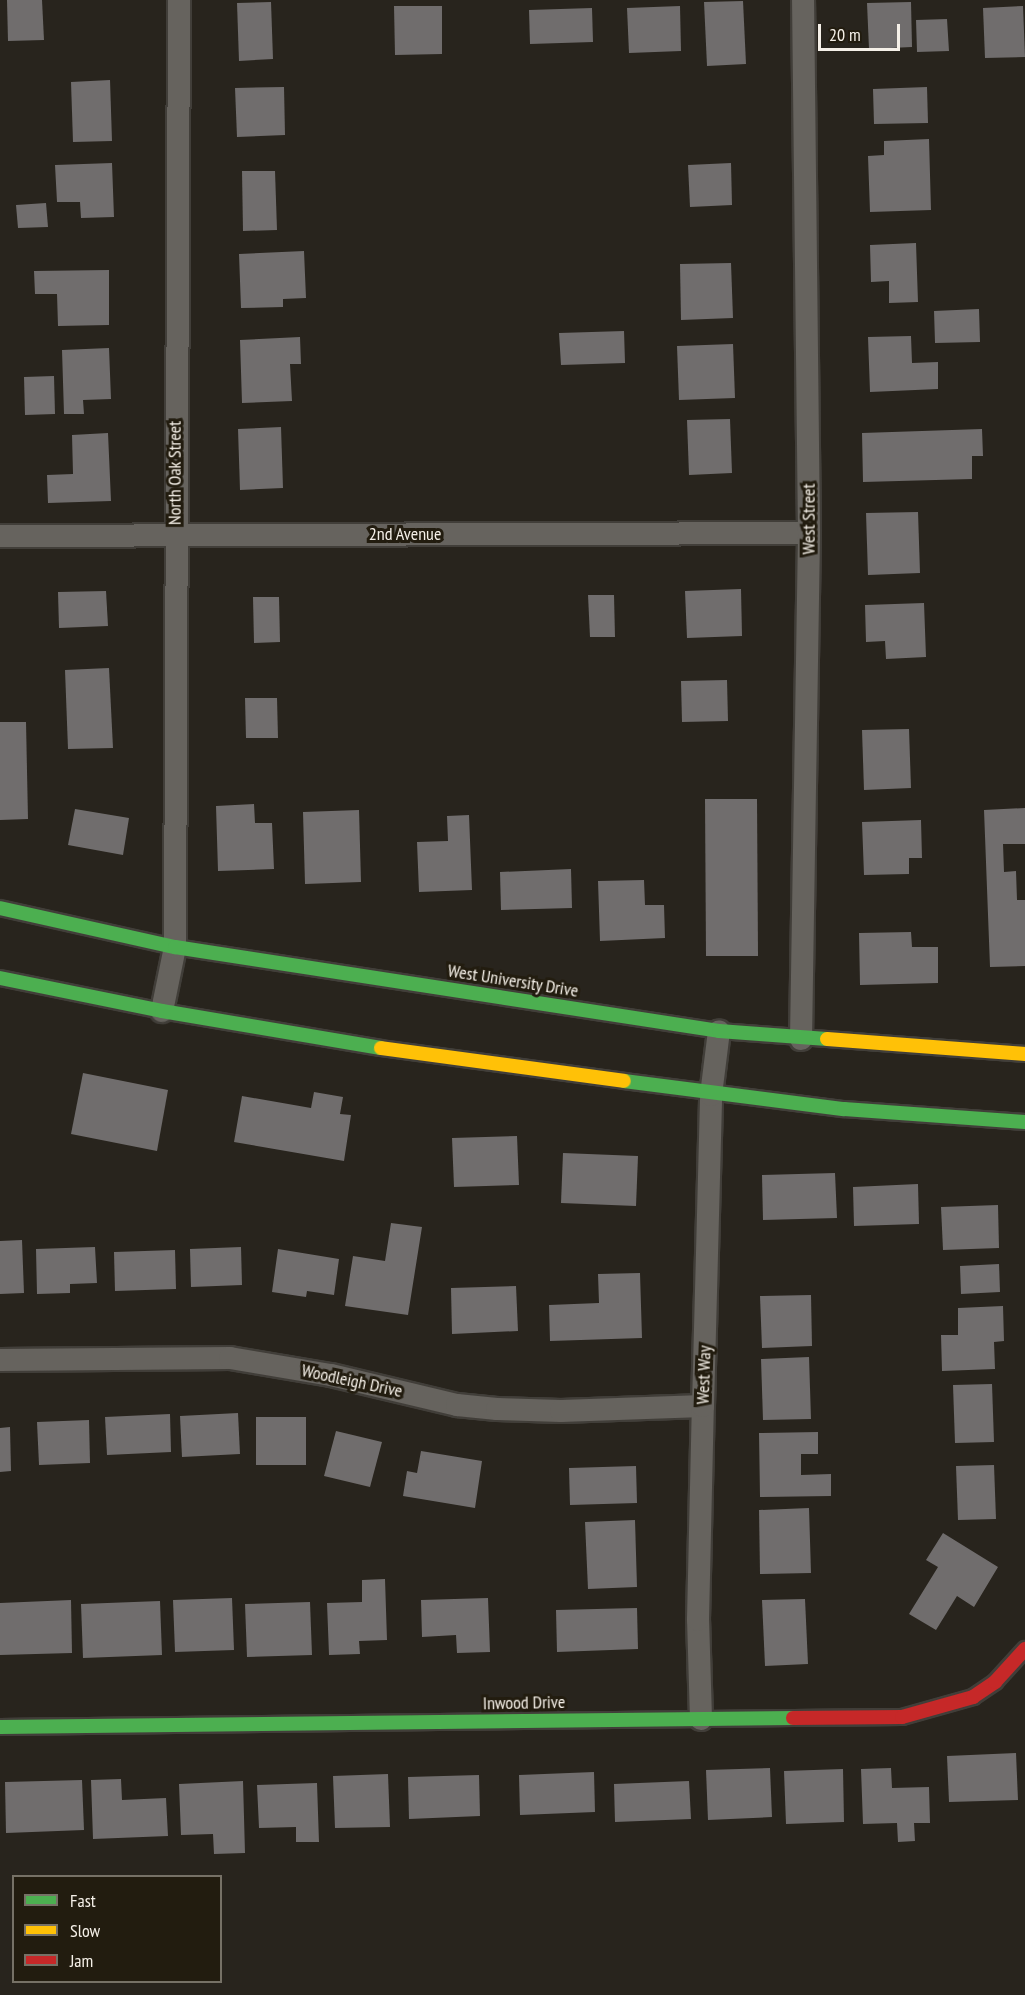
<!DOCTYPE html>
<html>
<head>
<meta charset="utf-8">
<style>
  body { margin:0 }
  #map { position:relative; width:1025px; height:1995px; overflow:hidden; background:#28241d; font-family:"PT Sans Narrow",sans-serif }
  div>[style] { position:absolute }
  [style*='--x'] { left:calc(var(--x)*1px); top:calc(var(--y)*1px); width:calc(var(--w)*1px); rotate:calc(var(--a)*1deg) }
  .building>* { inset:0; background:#706d6d }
  .roads { filter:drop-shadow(2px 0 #413e39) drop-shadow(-2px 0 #413e39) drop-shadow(0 2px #413e39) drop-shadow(0 -2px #413e39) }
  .street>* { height:22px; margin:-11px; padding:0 11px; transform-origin:11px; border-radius:11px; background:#66635e }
  .fast>* { height:14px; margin:-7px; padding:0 7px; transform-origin:7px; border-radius:7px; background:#4caf50 }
  .slow>* { height:14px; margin:-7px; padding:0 7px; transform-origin:7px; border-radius:7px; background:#ffc107 }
  .jam>* { height:14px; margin:-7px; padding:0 7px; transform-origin:7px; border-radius:7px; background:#c62828 }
  span { translate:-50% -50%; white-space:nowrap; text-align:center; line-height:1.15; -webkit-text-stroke:6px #221c0f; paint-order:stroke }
  .street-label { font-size:18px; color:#f5f0e8 }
  .legend { position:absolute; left:12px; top:1875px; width:210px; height:108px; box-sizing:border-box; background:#221c0f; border:2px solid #767166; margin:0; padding:8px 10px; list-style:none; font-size:18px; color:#f5f0e8 }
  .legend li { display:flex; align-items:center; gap:12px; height:30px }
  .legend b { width:30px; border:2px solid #767166 }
  .scale { position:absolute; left:818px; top:24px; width:82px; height:27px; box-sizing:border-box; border:3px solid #f5f0e8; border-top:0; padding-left:8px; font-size:18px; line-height:21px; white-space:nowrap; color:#f5f0e8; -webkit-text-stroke:4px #221c0f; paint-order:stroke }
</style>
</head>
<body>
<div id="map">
  <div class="building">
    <div style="clip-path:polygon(7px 0,42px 0,44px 40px,8px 41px)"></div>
    <div style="clip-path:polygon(743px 1px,746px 64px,707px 66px,704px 2px)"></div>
    <div style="clip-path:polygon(271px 2px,273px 59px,239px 61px,237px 3px)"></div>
    <div style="clip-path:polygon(911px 2px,912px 47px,869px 49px,867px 3px)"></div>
    <div style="clip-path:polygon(394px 6px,442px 6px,442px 54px,395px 55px)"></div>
    <div style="clip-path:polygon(680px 6px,681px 51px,629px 53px,627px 8px)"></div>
    <div style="clip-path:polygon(1023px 6px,1025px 57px,985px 58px,983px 8px)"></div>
    <div style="clip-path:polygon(592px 8px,593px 42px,530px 44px,529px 10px)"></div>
    <div style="clip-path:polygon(947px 19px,949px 51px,917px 52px,916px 20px)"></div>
    <div style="clip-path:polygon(110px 80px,112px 141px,73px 142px,71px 82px)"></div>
    <div style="clip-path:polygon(284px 87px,285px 135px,237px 137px,235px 88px)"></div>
    <div style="clip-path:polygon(927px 87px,928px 123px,874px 124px,873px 89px)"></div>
    <div style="clip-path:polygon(929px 139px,931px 210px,870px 212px,868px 156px,884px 155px,884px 141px)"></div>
    <div style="clip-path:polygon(112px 163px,114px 217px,81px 218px,80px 202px,57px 202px,55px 165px)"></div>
    <div style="clip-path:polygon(731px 163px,732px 205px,690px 207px,688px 165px)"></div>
    <div style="clip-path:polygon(242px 171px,275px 171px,277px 230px,243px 231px)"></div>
    <div style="clip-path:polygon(46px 203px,48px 227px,18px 228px,16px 205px)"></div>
    <div style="clip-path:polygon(916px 243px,918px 302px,889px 303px,889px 281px,871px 282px,870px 245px)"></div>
    <div style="clip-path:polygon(304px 251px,306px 298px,283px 299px,283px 307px,241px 308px,239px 254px)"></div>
    <div style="clip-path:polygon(731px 263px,733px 318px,681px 320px,680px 264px)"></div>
    <div style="clip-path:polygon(109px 270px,109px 325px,58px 326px,57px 294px,35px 294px,34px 271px)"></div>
    <div style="clip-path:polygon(979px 309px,980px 342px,935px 343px,934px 311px)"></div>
    <div style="clip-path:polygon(624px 331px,625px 363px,561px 365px,559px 333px)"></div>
    <div style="clip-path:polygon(911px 336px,912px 363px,938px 362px,938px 389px,870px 392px,868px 337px)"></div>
    <div style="clip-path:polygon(300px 337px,301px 364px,290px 364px,292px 401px,242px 403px,240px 340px)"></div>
    <div style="clip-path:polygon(733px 344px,735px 398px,679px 400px,677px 346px)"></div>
    <div style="clip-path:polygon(109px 348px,111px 399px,83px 400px,84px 414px,64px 414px,62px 350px)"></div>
    <div style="clip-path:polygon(54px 376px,55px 414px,25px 415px,24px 377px)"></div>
    <div style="clip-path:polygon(730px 419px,732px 473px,689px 475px,687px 420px)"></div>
    <div style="clip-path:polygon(281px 427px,283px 488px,240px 490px,238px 429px)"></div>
    <div style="clip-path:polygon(982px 429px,983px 456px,972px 456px,972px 479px,863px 482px,862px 433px)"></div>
    <div style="clip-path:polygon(108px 433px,111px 501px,48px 503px,47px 475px,73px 474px,72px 435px)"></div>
    <div style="clip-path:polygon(918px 512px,920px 573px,868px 575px,866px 513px)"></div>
    <div style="clip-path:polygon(741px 589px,742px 636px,687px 638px,685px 591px)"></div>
    <div style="clip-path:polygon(106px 591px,108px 626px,59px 628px,58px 592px)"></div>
    <div style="clip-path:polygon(588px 595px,614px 595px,615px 637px,590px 637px)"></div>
    <div style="clip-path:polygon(253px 597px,279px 597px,280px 642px,254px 643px)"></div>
    <div style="clip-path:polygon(924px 603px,926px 657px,886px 659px,885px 641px,866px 642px,865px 605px)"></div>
    <div style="clip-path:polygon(109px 668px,113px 748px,68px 749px,65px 670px)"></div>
    <div style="clip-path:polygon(727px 680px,728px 721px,682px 722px,681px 681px)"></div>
    <div style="clip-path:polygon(245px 698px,277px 698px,278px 738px,246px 738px)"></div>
    <div style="clip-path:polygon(0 722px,26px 722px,28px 819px,0 820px)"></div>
    <div style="clip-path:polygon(909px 729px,911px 788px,864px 790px,862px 730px)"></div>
    <div style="clip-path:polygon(705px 799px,757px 799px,758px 956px,706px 956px)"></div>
    <div style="clip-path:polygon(254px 804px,255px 823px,272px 823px,274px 869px,218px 871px,216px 806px)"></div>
    <div style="clip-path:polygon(1025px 808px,1025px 844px,1003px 844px,1004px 872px,1016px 871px,1017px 900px,1025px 900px,1025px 966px,990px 967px,984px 810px)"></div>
    <div style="clip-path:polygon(75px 809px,129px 818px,123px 855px,68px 845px)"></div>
    <div style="clip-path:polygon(359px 810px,361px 882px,305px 884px,303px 812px)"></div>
    <div style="clip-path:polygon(469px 815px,472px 890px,419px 892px,417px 842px,448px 841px,447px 816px)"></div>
    <div style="clip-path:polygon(921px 820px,922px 858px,909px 858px,909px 874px,864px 875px,862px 822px)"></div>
    <div style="clip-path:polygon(571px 869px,572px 908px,501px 910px,500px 872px)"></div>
    <div style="clip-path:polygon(644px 880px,645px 905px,664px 905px,665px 938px,600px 941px,598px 881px)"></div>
    <div style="clip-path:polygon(911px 932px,912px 947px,938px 947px,938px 983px,860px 985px,859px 933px)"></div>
    <div style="clip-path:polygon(83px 1073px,168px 1090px,157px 1151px,71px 1134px)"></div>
    <div style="clip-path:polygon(314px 1092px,343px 1097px,340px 1114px,351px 1115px,344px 1161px,234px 1142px,242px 1096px,311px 1108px)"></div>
    <div style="clip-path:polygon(517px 1136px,519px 1185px,454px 1187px,452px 1138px)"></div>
    <div style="clip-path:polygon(563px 1153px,638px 1156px,636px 1206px,561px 1203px)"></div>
    <div style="clip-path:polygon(835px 1173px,837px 1218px,763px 1220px,762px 1175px)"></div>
    <div style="clip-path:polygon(918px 1184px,919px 1224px,854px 1226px,853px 1187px)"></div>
    <div style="clip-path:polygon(998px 1205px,999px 1248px,943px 1250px,941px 1207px)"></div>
    <div style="clip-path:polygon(391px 1223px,422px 1227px,408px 1315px,345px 1306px,353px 1256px,385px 1261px)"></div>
    <div style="clip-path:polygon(22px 1240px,24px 1293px,0 1294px,0 1241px)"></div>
    <div style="clip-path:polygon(95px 1247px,97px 1283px,70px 1284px,70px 1293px,37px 1294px,36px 1249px)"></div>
    <div style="clip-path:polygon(241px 1247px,242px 1285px,191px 1287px,190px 1249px)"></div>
    <div style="clip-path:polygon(278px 1249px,339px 1259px,334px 1295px,307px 1291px,306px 1297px,272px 1292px)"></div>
    <div style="clip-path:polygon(175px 1250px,176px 1289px,115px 1291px,114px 1252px)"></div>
    <div style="clip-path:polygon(999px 1264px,1000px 1292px,961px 1294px,960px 1266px)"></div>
    <div style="clip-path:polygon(640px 1273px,642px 1338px,550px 1341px,549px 1305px,599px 1303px,598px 1274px)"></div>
    <div style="clip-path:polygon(516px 1286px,518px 1331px,452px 1334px,451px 1288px)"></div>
    <div style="clip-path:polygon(811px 1295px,812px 1346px,762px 1348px,760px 1296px)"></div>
    <div style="clip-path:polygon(1003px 1306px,1004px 1341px,994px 1342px,995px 1369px,942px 1371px,941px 1335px,958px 1335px,958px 1308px)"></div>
    <div style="clip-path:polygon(809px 1357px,811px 1419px,763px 1420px,761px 1359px)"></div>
    <div style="clip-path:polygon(992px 1384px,994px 1442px,955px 1443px,953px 1385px)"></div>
    <div style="clip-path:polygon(238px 1413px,240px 1454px,182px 1457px,180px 1416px)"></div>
    <div style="clip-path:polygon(170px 1414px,171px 1452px,107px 1455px,105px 1417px)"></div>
    <div style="clip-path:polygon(256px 1417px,306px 1417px,306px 1465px,256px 1465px)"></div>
    <div style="clip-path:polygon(89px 1420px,90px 1463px,39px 1465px,37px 1422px)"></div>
    <div style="clip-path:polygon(10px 1427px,11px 1471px,0 1472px,0 1428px)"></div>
    <div style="clip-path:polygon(336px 1431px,382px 1442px,370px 1487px,324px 1476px)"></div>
    <div style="clip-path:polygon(818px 1432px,818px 1454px,801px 1454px,801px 1475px,831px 1474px,831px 1496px,760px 1497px,759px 1433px)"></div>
    <div style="clip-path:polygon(421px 1451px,482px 1461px,475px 1508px,403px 1496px,407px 1471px,417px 1473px)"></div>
    <div style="clip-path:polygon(994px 1465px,996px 1519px,958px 1520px,956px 1466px)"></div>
    <div style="clip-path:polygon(636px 1466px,637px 1503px,570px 1505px,569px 1468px)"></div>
    <div style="clip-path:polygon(809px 1508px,811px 1573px,760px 1574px,759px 1510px)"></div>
    <div style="clip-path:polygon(635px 1520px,637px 1587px,588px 1589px,585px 1522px)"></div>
    <div style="clip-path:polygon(943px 1533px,998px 1567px,974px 1607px,957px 1596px,936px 1630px,909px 1614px,938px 1567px,926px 1560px)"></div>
    <div style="clip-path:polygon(385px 1579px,387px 1640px,359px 1641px,360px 1654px,329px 1655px,327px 1603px,362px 1602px,362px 1580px)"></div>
    <div style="clip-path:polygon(232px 1598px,234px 1650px,175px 1652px,173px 1600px)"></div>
    <div style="clip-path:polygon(488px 1598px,490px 1652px,457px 1653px,456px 1635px,422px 1637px,421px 1600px)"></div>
    <div style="clip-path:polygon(805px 1599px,808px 1664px,765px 1666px,762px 1600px)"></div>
    <div style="clip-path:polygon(71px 1600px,72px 1653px,0 1655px,0 1603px)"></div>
    <div style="clip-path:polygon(160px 1601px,162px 1655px,83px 1658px,81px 1604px)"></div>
    <div style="clip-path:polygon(310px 1602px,312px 1655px,247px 1657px,245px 1604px)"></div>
    <div style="clip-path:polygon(637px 1608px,638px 1649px,557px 1652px,556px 1610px)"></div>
    <div style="clip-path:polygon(1016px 1753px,1018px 1800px,949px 1802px,947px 1756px)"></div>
    <div style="clip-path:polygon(770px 1768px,772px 1817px,708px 1820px,706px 1770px)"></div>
    <div style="clip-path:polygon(891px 1768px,892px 1788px,929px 1787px,930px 1823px,914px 1823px,915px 1841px,898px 1842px,897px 1823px,863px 1824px,861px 1769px)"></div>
    <div style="clip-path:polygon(843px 1769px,844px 1822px,786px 1824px,784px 1771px)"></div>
    <div style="clip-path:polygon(594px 1772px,595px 1812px,520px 1815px,519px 1775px)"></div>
    <div style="clip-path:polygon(388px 1774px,390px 1827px,335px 1828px,333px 1776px)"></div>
    <div style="clip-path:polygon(479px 1775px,480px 1816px,409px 1819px,408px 1777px)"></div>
    <div style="clip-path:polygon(121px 1779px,122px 1800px,166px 1798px,168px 1836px,93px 1839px,91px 1780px)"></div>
    <div style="clip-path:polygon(82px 1780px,84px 1830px,6px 1833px,5px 1782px)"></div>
    <div style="clip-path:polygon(243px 1781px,245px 1853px,214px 1854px,213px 1834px,181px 1835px,179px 1784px)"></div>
    <div style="clip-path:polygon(689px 1781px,691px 1819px,615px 1822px,614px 1784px)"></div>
    <div style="clip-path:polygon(317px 1783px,319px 1842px,296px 1842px,296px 1827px,259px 1828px,257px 1785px)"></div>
  </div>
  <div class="roads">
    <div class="street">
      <div style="--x:0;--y:536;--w:809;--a:-0.21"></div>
      <div style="--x:162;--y:1011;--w:65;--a:-78.5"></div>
      <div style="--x:175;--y:947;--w:947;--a:-89.76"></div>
      <div style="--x:801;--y:1039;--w:506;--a:-89.09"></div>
      <div style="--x:809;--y:533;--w:533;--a:-90.64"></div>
      <div style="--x:0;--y:1360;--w:230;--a:-0.5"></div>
      <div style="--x:230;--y:1358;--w:102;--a:9.6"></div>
      <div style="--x:331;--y:1375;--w:130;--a:13.4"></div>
      <div style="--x:457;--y:1405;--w:40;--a:5.7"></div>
      <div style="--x:497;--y:1409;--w:64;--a:1.8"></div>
      <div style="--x:561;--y:1411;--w:142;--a:-2"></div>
      <div style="--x:701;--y:1719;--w:99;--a:-91.7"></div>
      <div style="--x:698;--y:1620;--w:214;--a:-88.7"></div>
      <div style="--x:703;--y:1406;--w:311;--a:-88.5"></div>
      <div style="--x:711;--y:1095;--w:64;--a:-82.9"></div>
    </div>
    <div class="fast">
      <div style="--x:0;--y:908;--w:179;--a:12.6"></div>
      <div style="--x:175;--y:947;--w:550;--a:8.78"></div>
      <div style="--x:719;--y:1031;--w:108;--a:4.2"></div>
      <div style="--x:0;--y:978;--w:165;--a:11.5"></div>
      <div style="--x:162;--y:1011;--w:222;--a:9.6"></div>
      <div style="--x:624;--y:1081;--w:222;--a:7.3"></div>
      <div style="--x:844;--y:1109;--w:181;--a:4.1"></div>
      <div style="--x:0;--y:1727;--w:793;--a:-0.65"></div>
    </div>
    <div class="slow">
      <div style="--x:827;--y:1039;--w:199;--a:4.3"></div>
      <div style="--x:381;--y:1048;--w:245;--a:7.7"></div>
    </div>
    <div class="jam">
      <div style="--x:793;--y:1718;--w:109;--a:-0.5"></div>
      <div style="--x:902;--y:1717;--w:74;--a:-15.7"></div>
      <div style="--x:973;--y:1697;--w:27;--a:-34"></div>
      <div style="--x:995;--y:1682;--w:45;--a:-47.7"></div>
    </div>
  </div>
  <div class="street-label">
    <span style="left:175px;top:473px;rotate:-90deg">North Oak Street</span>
    <span style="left:809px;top:519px;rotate:-90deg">West Street</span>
    <span style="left:405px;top:534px">2nd Avenue</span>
    <span style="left:513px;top:981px;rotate:9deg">West University Drive</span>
    <span style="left:704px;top:1375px;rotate:-88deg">West Way</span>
    <span style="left:352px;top:1381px;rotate:12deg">Woodleigh Drive</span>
    <span style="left:524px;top:1703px;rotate:-1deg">Inwood Drive</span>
  </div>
  <ul class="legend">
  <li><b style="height:8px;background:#4caf50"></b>Fast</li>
  <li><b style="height:8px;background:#ffc107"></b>Slow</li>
  <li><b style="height:8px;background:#c62828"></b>Jam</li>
  </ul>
  <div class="scale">20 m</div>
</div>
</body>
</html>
